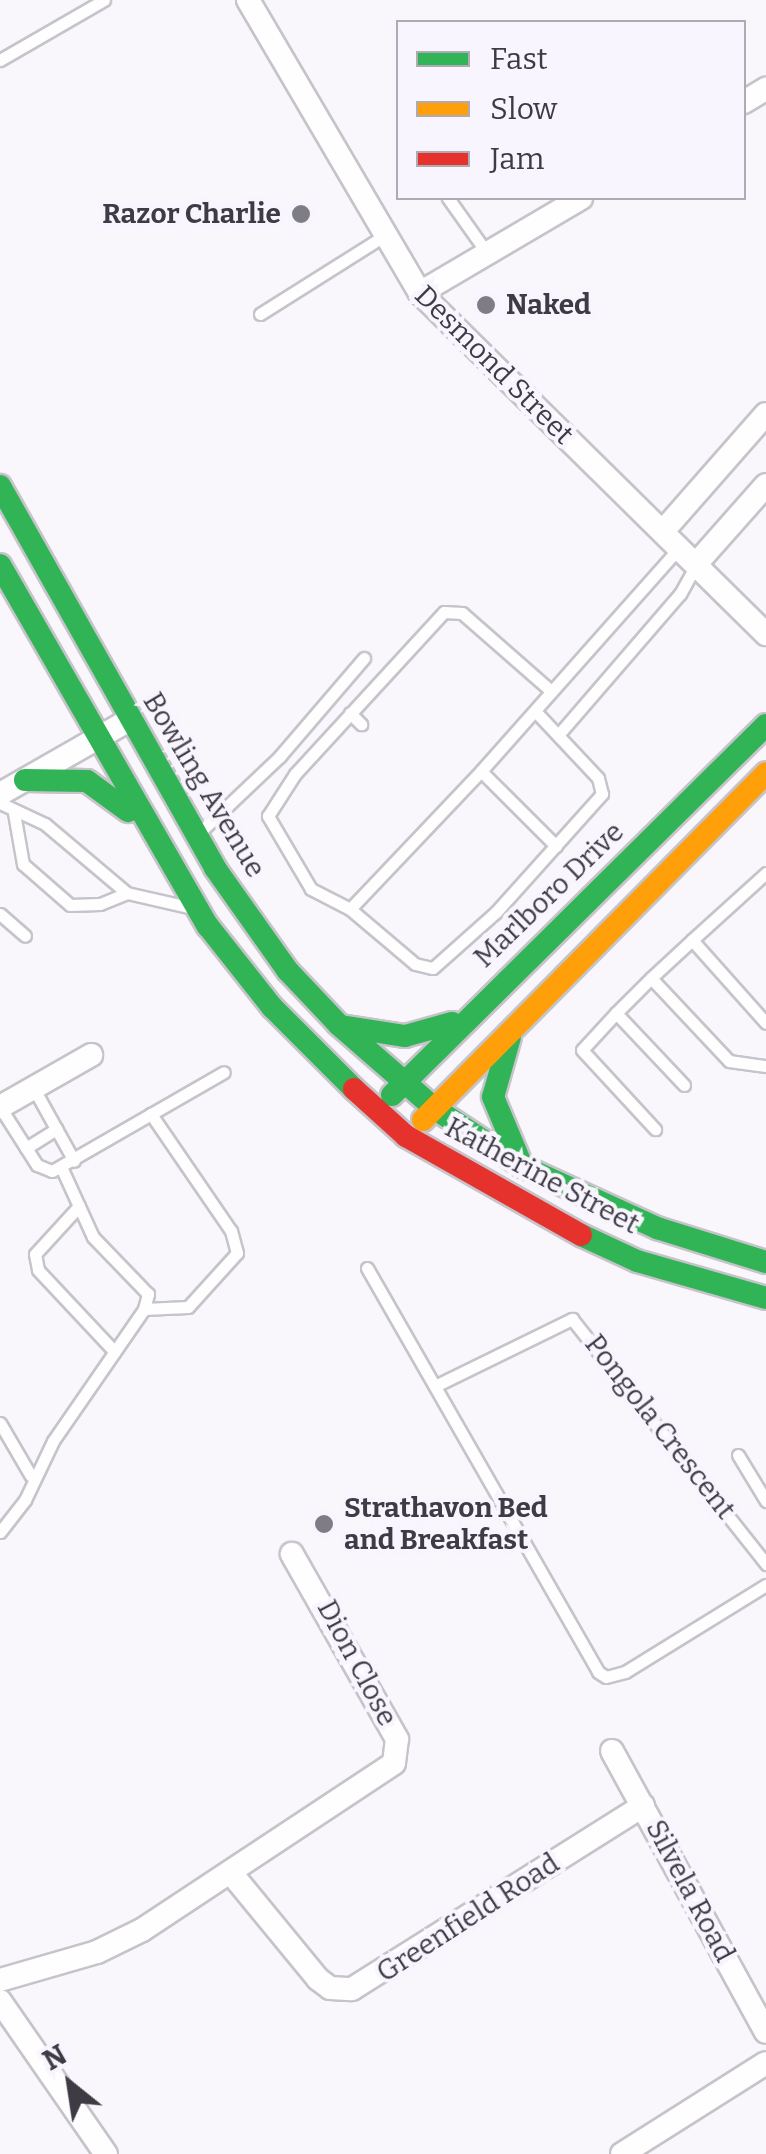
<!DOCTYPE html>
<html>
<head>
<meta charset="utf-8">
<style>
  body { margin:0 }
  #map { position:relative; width:766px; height:2154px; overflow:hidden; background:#f9f7fc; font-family:Bitter,serif }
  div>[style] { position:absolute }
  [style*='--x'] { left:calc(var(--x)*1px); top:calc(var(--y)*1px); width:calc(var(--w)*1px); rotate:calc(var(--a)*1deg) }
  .roads { filter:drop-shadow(2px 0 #c6c4ca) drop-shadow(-2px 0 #c6c4ca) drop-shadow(0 2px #c6c4ca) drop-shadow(0 -2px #c6c4ca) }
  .lane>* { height:11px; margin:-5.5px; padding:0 5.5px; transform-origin:5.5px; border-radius:5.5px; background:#fefeff }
  .street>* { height:22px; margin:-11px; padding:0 11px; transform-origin:11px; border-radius:11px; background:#fefeff }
  .fast>* { height:22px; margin:-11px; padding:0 11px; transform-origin:11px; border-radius:11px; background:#30b455 }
  .slow>* { height:22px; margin:-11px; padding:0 11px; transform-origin:11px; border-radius:11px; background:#ff9f0a }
  .jam>* { height:22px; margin:-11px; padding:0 11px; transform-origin:11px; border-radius:11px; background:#e5322d }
  .dots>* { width:28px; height:28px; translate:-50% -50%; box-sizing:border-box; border:5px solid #f8f5fe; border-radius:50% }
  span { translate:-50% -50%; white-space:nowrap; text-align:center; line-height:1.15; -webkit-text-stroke:8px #f8f5fe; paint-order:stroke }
  .poi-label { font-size:28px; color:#3e3b44; font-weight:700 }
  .right { translate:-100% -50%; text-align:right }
  .left { translate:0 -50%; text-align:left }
  .street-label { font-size:28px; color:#3e3b44 }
  .legend { position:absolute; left:396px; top:20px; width:350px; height:180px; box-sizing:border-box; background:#f8f5fe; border:2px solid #aeabb4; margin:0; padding:12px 18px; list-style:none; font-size:30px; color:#3e3b44 }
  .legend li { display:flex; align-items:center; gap:20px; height:50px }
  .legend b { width:50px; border:2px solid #aeabb4 }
  .north { position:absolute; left:20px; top:2034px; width:100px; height:100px; -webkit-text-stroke:8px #f8f5fe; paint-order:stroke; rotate:330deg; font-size:28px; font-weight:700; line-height:40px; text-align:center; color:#3e3b44 }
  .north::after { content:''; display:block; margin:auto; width:35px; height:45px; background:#3e3b44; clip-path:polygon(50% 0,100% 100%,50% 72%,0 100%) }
</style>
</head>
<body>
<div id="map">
  <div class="roads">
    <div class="lane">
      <div style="--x:0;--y:60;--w:120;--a:-30"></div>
      <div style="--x:448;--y:198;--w:67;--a:54.7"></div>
      <div style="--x:260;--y:314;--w:146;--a:-32.2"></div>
      <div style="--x:350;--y:713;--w:16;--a:45"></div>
      <div style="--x:559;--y:734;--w:185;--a:-49.2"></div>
      <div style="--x:680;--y:594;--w:35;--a:-61"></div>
      <div style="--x:481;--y:771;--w:190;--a:133.5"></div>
      <div style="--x:350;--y:909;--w:44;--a:-152.9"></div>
      <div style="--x:311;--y:889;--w:85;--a:-120.5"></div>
      <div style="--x:268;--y:816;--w:50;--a:-57.3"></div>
      <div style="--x:295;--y:774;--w:220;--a:-47.4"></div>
      <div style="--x:444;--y:612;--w:18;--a:3"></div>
      <div style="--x:462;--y:613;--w:117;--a:41.2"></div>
      <div style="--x:0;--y:803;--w:50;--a:25"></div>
      <div style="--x:45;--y:824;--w:107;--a:40.1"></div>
      <div style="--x:127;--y:893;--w:68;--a:12.8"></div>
      <div style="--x:14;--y:813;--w:52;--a:80"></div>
      <div style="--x:23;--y:864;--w:62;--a:41.1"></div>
      <div style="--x:70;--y:905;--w:30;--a:-2"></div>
      <div style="--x:100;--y:904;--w:29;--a:-22"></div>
      <div style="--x:199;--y:833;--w:112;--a:-43.5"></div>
      <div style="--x:280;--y:756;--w:129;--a:-49.4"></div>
      <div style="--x:556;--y:846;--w:106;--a:-135"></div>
      <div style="--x:481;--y:771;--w:301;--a:-48.4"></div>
      <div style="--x:766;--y:873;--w:100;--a:137.8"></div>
      <div style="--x:692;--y:940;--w:111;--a:48.3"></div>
      <div style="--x:350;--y:909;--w:85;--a:40.2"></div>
      <div style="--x:415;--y:964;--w:18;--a:13"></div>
      <div style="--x:433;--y:968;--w:84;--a:-41.6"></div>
      <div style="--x:496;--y:912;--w:159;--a:-48.1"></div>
      <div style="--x:602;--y:794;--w:16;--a:-104"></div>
      <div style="--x:598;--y:778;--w:92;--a:-133.2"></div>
      <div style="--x:0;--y:914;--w:33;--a:41"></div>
      <div style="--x:651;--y:978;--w:56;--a:-42.8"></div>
      <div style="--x:616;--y:1013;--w:50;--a:132.6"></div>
      <div style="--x:582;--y:1050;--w:108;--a:47.3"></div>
      <div style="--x:684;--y:1085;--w:99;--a:-133.4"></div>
      <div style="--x:616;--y:1013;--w:49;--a:-45"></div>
      <div style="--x:651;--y:978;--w:114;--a:46.8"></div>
      <div style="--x:729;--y:1061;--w:37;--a:8"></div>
      <div style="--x:34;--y:1089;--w:82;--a:60.9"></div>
      <div style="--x:0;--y:1107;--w:69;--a:57.5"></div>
      <div style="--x:37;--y:1165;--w:16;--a:22"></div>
      <div style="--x:52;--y:1171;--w:198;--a:-29.9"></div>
      <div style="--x:26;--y:1148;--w:36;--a:-32"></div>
      <div style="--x:79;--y:1206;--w:65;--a:132.5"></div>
      <div style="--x:35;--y:1254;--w:16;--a:79"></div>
      <div style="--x:38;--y:1270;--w:112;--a:46.8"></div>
      <div style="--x:367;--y:1268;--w:465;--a:60.2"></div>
      <div style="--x:598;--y:1672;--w:9;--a:32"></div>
      <div style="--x:606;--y:1677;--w:20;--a:-15"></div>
      <div style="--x:625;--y:1672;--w:166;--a:-31.7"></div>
      <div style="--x:144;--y:1309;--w:44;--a:-2.6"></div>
      <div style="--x:188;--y:1307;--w:73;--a:-47.8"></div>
      <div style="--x:237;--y:1253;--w:23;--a:-105"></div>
      <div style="--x:231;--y:1231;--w:142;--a:-124.4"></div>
      <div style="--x:435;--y:1386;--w:153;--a:-26.1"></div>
      <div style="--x:572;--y:1319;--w:313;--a:51.6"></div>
      <div style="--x:0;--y:1423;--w:61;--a:59.7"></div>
      <div style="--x:738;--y:1455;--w:54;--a:58.7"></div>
      <div style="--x:0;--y:1532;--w:41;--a:-52"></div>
      <div style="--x:25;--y:1500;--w:65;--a:-64.6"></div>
      <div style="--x:53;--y:1441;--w:160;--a:-55.4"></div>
      <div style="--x:144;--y:1309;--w:16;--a:-75"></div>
      <div style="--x:148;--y:1294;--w:79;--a:-134"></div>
      <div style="--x:93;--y:1237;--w:75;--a:-114.5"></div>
    </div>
    <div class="street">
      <div style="--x:248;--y:0;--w:340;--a:59.6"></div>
      <div style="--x:420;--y:293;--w:486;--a:44.6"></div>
      <div style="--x:744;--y:102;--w:26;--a:-31"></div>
      <div style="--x:420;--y:293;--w:187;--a:-30.5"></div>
      <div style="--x:664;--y:530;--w:154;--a:-48.7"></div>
      <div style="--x:697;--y:563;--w:104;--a:-48.5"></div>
      <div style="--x:0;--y:794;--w:149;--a:-29.8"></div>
      <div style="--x:0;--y:1107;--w:105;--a:-29.7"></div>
      <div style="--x:612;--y:1751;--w:320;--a:61.3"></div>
      <div style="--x:231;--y:1873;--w:137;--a:50.6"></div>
      <div style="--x:318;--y:1979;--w:15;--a:37"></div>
      <div style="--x:330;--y:1988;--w:22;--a:3"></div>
      <div style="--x:352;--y:1989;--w:344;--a:-32.2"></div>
      <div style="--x:0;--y:1980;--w:101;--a:-16.1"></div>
      <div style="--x:97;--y:1952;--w:50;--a:-26.1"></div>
      <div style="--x:142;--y:1930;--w:302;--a:-33.5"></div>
      <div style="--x:394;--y:1763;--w:24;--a:-83"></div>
      <div style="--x:397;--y:1739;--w:213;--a:-119.6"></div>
      <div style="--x:0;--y:2001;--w:186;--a:55.3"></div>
      <div style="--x:622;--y:2154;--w:170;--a:-32.3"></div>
    </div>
    <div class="fast">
      <div style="--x:0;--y:486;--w:438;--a:60.6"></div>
      <div style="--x:215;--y:868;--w:126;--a:54.7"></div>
      <div style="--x:288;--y:971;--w:74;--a:46.6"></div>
      <div style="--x:339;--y:1025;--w:126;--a:41.1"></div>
      <div style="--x:434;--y:1108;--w:105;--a:33.4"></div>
      <div style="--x:522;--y:1166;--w:149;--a:24.7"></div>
      <div style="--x:657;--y:1228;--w:114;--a:17.3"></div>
      <div style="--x:0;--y:565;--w:417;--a:60.1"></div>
      <div style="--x:208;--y:926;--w:103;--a:51.7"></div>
      <div style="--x:272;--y:1007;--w:116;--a:45"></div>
      <div style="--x:25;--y:780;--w:62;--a:0.9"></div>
      <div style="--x:87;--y:781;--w:51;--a:36.2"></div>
      <div style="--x:341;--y:1026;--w:65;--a:8.9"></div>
      <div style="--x:405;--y:1036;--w:49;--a:-15.5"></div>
      <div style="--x:510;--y:1037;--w:62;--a:105.8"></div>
      <div style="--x:493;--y:1097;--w:75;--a:67.2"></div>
      <div style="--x:392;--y:1095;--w:526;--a:-44.69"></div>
      <div style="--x:581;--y:1235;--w:62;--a:24.9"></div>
      <div style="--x:637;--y:1261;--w:134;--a:16"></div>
    </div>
    <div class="slow">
      <div style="--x:423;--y:1120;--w:488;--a:-45.3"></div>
    </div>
    <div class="jam">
      <div style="--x:354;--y:1089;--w:70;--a:42.1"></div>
      <div style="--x:406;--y:1136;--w:201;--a:29.5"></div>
    </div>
  </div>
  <div class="dots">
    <div style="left:301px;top:214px;background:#7f7d84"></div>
    <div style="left:486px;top:305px;background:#7f7d84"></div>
    <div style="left:324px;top:1524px;background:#7f7d84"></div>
  </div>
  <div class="poi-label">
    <span class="right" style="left:281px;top:214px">Razor Charlie</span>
    <span class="left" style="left:506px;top:305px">Naked</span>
    <span class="left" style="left:344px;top:1524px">Strathavon Bed<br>and Breakfast</span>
  </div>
  <div class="street-label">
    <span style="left:494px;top:365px;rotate:45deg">Desmond Street</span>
    <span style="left:204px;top:785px;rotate:59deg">Bowling Avenue</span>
    <span style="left:549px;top:895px;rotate:-44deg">Marlboro Drive</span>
    <span style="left:542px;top:1176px;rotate:28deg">Katherine Street</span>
    <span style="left:660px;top:1427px;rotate:52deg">Pongola Crescent</span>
    <span style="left:357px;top:1663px;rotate:62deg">Dion Close</span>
    <span style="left:690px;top:1891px;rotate:62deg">Silvela Road</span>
    <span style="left:468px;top:1918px;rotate:-33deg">Greenfield Road</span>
  </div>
  <ul class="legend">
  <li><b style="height:12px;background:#30b455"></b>Fast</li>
  <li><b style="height:12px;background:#ff9f0a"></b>Slow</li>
  <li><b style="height:12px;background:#e5322d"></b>Jam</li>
  </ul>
  <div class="north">N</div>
</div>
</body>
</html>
